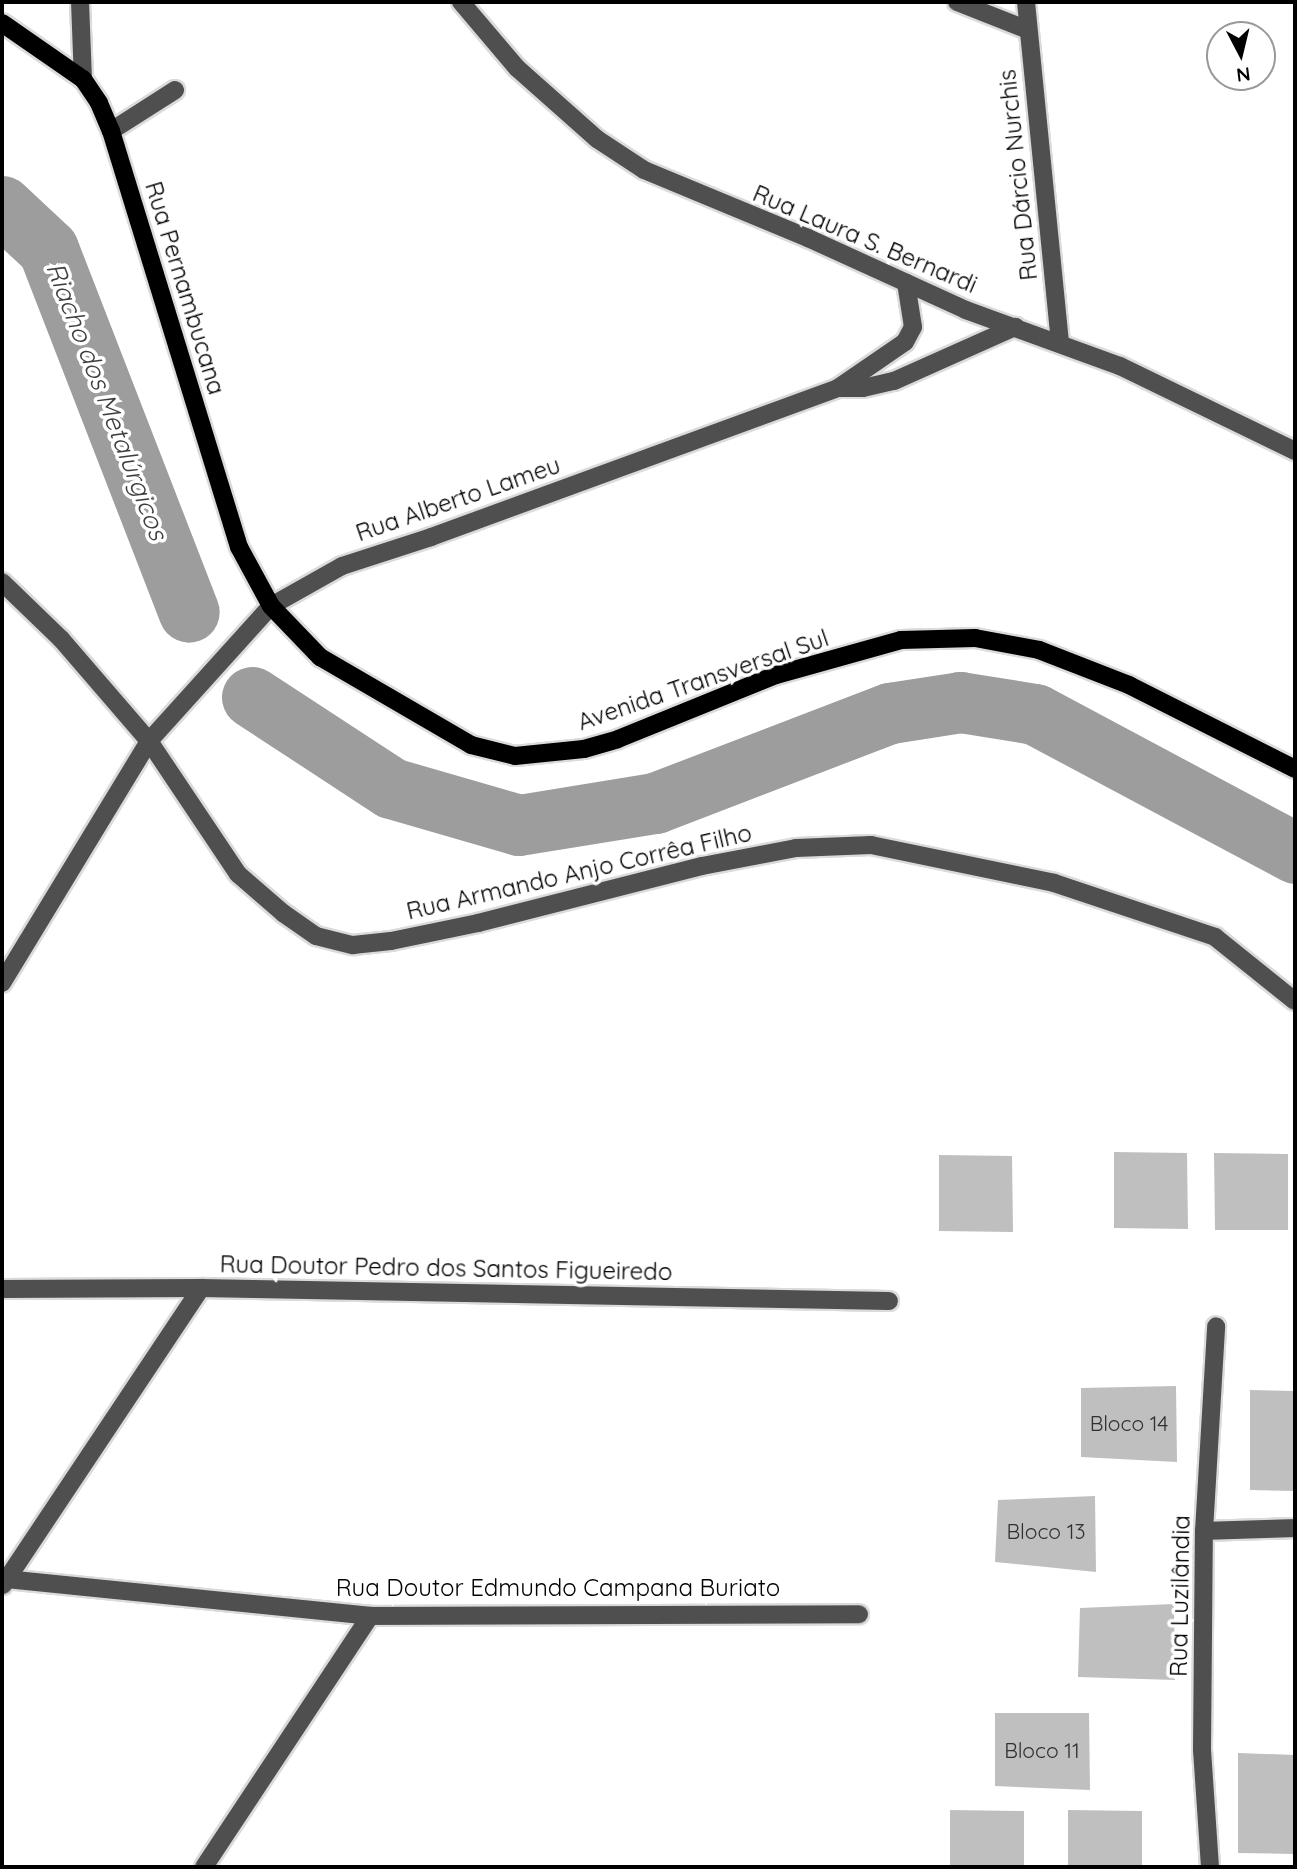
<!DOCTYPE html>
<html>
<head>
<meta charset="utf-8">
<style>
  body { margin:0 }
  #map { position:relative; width:1297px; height:1869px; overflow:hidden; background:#fff; font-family:Quicksand,sans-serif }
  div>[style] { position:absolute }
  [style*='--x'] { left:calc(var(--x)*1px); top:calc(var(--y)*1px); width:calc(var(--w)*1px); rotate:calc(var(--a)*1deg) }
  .river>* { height:61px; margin:-30.5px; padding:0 30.5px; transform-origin:30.5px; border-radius:30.5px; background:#9d9d9d }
  .building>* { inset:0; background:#bfbfbf }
  .roads { filter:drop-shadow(2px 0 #dbdbdb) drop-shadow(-2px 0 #dbdbdb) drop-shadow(0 2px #dbdbdb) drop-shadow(0 -2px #dbdbdb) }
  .minor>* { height:18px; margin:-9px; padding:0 9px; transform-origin:9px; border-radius:9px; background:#4f4f4f }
  .major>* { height:18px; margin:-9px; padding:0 9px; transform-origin:9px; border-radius:9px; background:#000 }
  span { translate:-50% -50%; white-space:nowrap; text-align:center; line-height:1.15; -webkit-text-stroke:7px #fff; paint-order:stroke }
  .number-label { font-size:21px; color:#303030 }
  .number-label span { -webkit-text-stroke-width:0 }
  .street-label { font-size:24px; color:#000 }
  .water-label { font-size:26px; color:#3e3e3e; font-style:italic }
  .frame { position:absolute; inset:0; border:4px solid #000; pointer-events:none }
  .north { position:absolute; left:1206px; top:21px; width:70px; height:70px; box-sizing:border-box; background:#fff; border:2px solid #999; border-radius:50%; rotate:173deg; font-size:19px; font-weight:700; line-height:28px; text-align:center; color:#000 }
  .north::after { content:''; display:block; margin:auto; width:24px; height:32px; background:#000; clip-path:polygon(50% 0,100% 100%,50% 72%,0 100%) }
</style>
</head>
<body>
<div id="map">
  <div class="river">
    <div style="--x:2;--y:206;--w:63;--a:43.1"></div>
    <div style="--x:48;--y:249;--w:389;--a:68.8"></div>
    <div style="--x:252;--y:697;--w:166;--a:33.2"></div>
    <div style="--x:391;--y:788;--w:133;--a:16.1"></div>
    <div style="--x:519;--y:825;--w:138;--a:-9.2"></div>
    <div style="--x:655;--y:803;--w:252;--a:-21"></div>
    <div style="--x:890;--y:713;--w:71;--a:-8.9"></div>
    <div style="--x:960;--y:702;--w:76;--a:9.1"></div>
    <div style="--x:1035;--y:714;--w:295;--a:28.1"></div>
  </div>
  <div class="building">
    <div style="clip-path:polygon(1114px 1152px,1187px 1153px,1188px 1229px,1114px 1228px)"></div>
    <div style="clip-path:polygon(1214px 1153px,1288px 1154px,1288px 1230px,1215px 1230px)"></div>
    <div style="clip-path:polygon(939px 1155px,1012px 1156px,1013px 1232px,939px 1231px)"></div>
    <div style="clip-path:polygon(1176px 1386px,1177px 1462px,1081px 1457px,1081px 1388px)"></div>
    <div style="clip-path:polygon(1250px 1390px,1295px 1391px,1295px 1491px,1250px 1490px)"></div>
    <div style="clip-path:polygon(1095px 1496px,1096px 1572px,995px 1562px,998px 1500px)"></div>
    <div style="clip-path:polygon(1174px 1604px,1175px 1680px,1078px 1677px,1080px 1608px)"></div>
    <div style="clip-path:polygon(995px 1713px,1089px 1713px,1090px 1790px,995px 1786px)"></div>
    <div style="clip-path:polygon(1238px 1753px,1295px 1755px,1295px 1854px,1238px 1853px)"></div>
    <div style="clip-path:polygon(950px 1810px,1024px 1811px,1024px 1867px,950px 1867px)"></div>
    <div style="clip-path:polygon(1068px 1810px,1142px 1811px,1142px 1867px,1068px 1867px)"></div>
  </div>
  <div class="roads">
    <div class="minor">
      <div style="--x:80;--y:2;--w:77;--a:87.8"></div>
      <div style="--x:461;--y:2;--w:87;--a:49.7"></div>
      <div style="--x:517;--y:68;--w:107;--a:41.6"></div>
      <div style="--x:597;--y:139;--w:56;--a:33.4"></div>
      <div style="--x:644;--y:170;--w:178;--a:22.5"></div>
      <div style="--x:808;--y:238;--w:174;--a:24.5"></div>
      <div style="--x:966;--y:310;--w:164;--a:20"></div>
      <div style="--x:1120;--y:366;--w:195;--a:25.9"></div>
      <div style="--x:957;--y:2;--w:76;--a:21.5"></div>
      <div style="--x:1026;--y:2;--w:343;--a:84.3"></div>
      <div style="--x:111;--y:131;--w:76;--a:-32.6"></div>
      <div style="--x:838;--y:388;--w:25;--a:0"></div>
      <div style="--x:863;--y:388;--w:32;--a:-13"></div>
      <div style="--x:894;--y:381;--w:133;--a:-24.1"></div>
      <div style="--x:2;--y:582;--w:82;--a:44"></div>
      <div style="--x:61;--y:639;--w:135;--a:49.2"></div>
      <div style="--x:149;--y:741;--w:160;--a:56.2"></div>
      <div style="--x:238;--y:874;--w:60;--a:40.9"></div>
      <div style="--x:283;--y:913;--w:40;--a:34.9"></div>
      <div style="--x:316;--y:936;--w:38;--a:14"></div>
      <div style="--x:353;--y:945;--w:38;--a:-6"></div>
      <div style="--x:391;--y:941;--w:89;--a:-11.7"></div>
      <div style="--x:478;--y:923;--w:231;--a:-14.3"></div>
      <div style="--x:702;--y:866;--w:96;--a:-10.8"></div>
      <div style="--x:796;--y:848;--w:75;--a:-2.3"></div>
      <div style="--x:871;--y:845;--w:187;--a:11.7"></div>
      <div style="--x:1054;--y:883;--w:170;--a:18.5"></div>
      <div style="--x:1215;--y:937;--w:102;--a:38.7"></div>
      <div style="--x:2;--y:983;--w:283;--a:-58.7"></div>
      <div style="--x:149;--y:741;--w:182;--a:-47.9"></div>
      <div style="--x:271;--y:606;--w:81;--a:-29.4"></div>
      <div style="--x:342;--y:566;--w:94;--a:-18"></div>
      <div style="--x:431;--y:537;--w:433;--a:-20.1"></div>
      <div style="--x:838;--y:388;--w:81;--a:-34.5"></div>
      <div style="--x:905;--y:342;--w:17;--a:-62"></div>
      <div style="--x:913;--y:327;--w:45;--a:-99"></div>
      <div style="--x:2;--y:1289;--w:199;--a:-0.3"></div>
      <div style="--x:201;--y:1288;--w:688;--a:1.08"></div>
      <div style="--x:1204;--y:1531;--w:91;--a:-1.9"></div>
      <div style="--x:7;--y:1579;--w:365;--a:5.8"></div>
      <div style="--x:370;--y:1616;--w:489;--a:-0.2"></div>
      <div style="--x:3;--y:1585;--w:357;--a:-56.3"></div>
      <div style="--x:204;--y:1867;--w:301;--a:-56.5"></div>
      <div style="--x:1210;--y:1867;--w:118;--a:-93.9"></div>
      <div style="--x:1202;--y:1749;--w:218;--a:-89.5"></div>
      <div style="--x:1204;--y:1531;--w:205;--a:-86.6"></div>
    </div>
    <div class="major">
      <div style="--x:2;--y:23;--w:98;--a:34.7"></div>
      <div style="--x:83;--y:79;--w:29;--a:56"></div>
      <div style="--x:99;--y:103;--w:30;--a:67"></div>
      <div style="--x:111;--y:131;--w:435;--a:72.9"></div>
      <div style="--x:239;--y:547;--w:67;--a:61.5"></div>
      <div style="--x:271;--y:606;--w:71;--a:46.1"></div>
      <div style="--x:320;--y:657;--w:175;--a:30.2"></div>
      <div style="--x:471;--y:745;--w:45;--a:14"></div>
      <div style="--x:515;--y:756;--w:69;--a:-5.8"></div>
      <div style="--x:584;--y:749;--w:35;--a:-16"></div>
      <div style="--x:618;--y:739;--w:170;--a:-22.1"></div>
      <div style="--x:776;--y:675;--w:130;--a:-15.6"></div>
      <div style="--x:901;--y:640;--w:74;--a:-1.5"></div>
      <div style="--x:975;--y:638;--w:65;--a:10.6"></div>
      <div style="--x:1039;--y:650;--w:97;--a:21.3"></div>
      <div style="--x:1129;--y:685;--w:186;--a:26.8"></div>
    </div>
  </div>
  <div class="number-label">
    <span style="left:1129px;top:1423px">Bloco 14</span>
    <span style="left:1046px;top:1531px">Bloco 13</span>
    <span style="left:1042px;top:1750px">Bloco 11</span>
  </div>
  <div class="street-label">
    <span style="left:1018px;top:175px;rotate:-96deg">Rua Dárcio Nurchis</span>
    <span style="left:865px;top:239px;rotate:23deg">Rua Laura S. Bernardi</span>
    <span style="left:185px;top:288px;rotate:73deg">Rua Pernambucana</span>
    <span style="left:458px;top:499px;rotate:-19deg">Rua Alberto Lameu</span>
    <span style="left:703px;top:680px;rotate:-19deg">Avenida Transversal Sul</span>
    <span style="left:579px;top:872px;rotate:-13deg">Rua Armando Anjo Corrêa Filho</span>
    <span style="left:446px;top:1268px;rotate:1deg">Rua Doutor Pedro dos Santos Figueiredo</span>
    <span style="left:558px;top:1588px">Rua Doutor Edmundo Campana Buriato</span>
    <span style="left:1180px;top:1596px;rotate:-89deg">Rua Luzilândia</span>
  </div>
  <div class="water-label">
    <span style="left:107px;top:401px;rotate:69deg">Riacho dos Metalúrgicos</span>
  </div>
  <div class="frame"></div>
  <div class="north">N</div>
</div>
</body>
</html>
